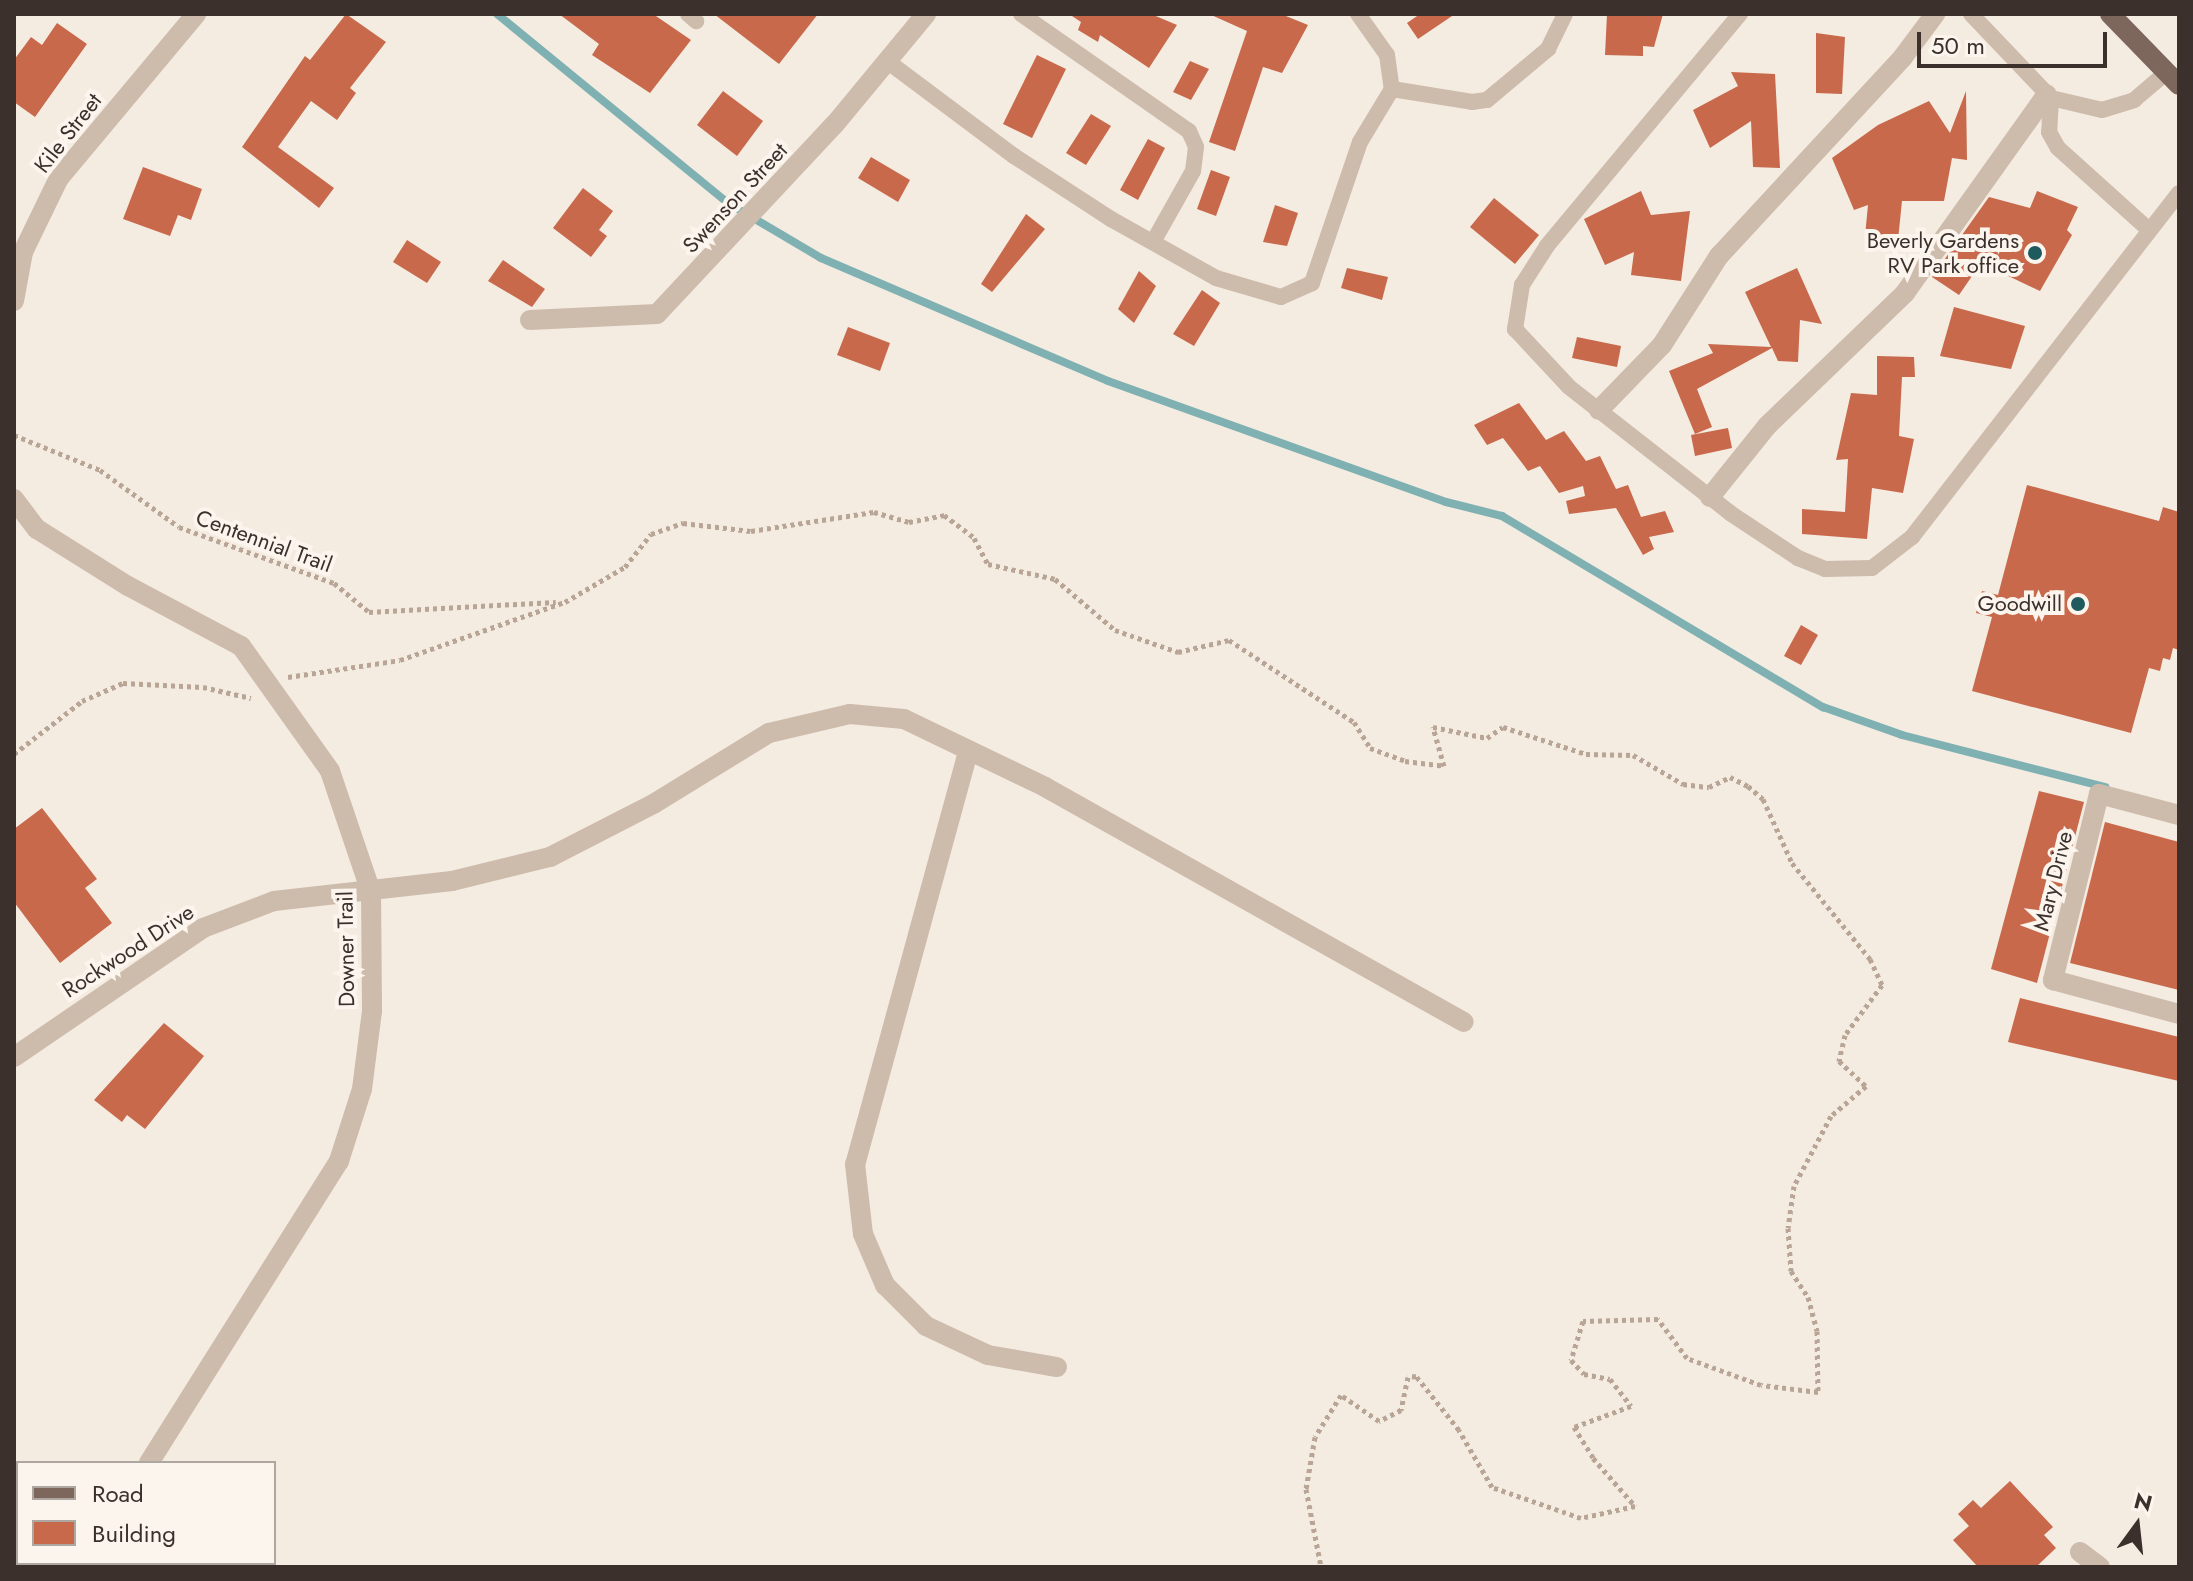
<!DOCTYPE html>
<html>
<head>
<meta charset="utf-8">
<style>
  body { margin:0 }
  #map { position:relative; width:2193px; height:1581px; overflow:hidden; background:#f4ebe1; font-family:Jost,sans-serif }
  div>[style] { position:absolute }
  [style*='--x'] { left:calc(var(--x)*1px); top:calc(var(--y)*1px); width:calc(var(--w)*1px); rotate:calc(var(--a)*1deg) }
  .stream>* { height:8px; margin:-4px; padding:0 4px; transform-origin:4px; border-radius:4px; background:#7fb0b2 }
  .building>* { inset:0; background:#c8694b }
  .path>* { height:5px; margin-top:-2.5px; transform-origin:0; background:repeating-linear-gradient(90deg,#b9a596 0 4px,transparent 0 8px) }
  .lane>* { height:16px; margin:-8px; padding:0 8px; transform-origin:8px; border-radius:8px; background:#cdbbac }
  .street>* { height:20px; margin:-10px; padding:0 10px; transform-origin:10px; border-radius:10px; background:#cdbbac }
  .primary>* { height:20px; margin:-10px; padding:0 10px; transform-origin:10px; border-radius:10px; background:#7d675c }
  .dots>* { width:22px; height:22px; translate:-50% -50%; box-sizing:border-box; border:4px solid #fbf5ee; border-radius:50% }
  span { translate:-50% -50%; white-space:nowrap; text-align:center; line-height:1.15; -webkit-text-stroke:8px #fbf5ee; paint-order:stroke }
  .street-label { font-size:22px; color:#3b302b }
  .poi-label { font-size:22px; color:#3b302b }
  .right { translate:-100% -50%; text-align:right }
  .frame { position:absolute; inset:0; border:16px solid #3b302b; pointer-events:none }
  .legend { position:absolute; left:16px; top:1461px; width:260px; height:104px; box-sizing:border-box; background:#fbf5ee; border:2px solid #aea6a0; margin:0; padding:10px 14px; list-style:none; font-size:24px; color:#3b302b }
  .legend li { display:flex; align-items:center; gap:16px; height:40px }
  .legend b { width:40px; border:2px solid #aea6a0 }
  .north { position:absolute; left:2097px; top:1485px; width:80px; height:80px; -webkit-text-stroke:6px #fbf5ee; paint-order:stroke; rotate:15deg; font-size:22px; font-weight:700; line-height:32px; text-align:center; color:#3b302b }
  .north::after { content:''; display:block; margin:auto; width:28px; height:36px; background:#3b302b; clip-path:polygon(50% 0,100% 100%,50% 72%,0 100%) }
  .scale { position:absolute; left:1917px; top:32px; width:190px; height:36px; box-sizing:border-box; border:4px solid #3b302b; border-top:0; padding-left:10px; font-size:24px; line-height:28px; white-space:nowrap; color:#3b302b; -webkit-text-stroke:6px #fbf5ee; paint-order:stroke }
</style>
</head>
<body>
<div id="map">
  <div class="stream">
    <div style="--x:497;--y:14;--w:298;--a:39.3"></div>
    <div style="--x:728;--y:203;--w:108;--a:30.6"></div>
    <div style="--x:821;--y:258;--w:312;--a:23.2"></div>
    <div style="--x:1108;--y:381;--w:359;--a:19.7"></div>
    <div style="--x:1446;--y:502;--w:58;--a:14"></div>
    <div style="--x:1502;--y:516;--w:374;--a:30.8"></div>
    <div style="--x:1823;--y:707;--w:84;--a:19.5"></div>
    <div style="--x:1902;--y:735;--w:210;--a:14.4"></div>
  </div>
  <div class="building">
    <div style="clip-path:polygon(346px 14px,386px 42px,350px 88px,356px 93px,337px 120px,311px 101px,278px 147px,334px 188px,319px 208px,242px 147px,305px 56px,310px 60px)"></div>
    <div style="clip-path:polygon(559px 14px,653px 14px,691px 40px,650px 93px,592px 55px,599px 44px)"></div>
    <div style="clip-path:polygon(714px 14px,818px 14px,779px 64px)"></div>
    <div style="clip-path:polygon(1069px 14px,1151px 14px,1177px 25px,1149px 68px,1100px 35px,1098px 42px,1078px 30px,1081px 22px)"></div>
    <div style="clip-path:polygon(1209px 14px,1281px 14px,1308px 25px,1282px 73px,1263px 67px,1235px 151px,1209px 142px,1247px 31px)"></div>
    <div style="clip-path:polygon(1420px 14px,1455px 14px,1418px 39px,1407px 23px)"></div>
    <div style="clip-path:polygon(1607px 14px,1663px 14px,1654px 47px,1643px 46px,1643px 56px,1605px 55px)"></div>
    <div style="clip-path:polygon(57px 23px,87px 44px,35px 117px,14px 102px,14px 60px,31px 37px,42px 45px)"></div>
    <div style="clip-path:polygon(1816px 33px,1845px 37px,1842px 94px,1816px 93px)"></div>
    <div style="clip-path:polygon(1037px 55px,1066px 69px,1032px 138px,1003px 124px)"></div>
    <div style="clip-path:polygon(1190px 61px,1209px 69px,1191px 100px,1173px 92px)"></div>
    <div style="clip-path:polygon(1731px 72px,1775px 74px,1780px 168px,1753px 167px,1751px 121px,1710px 148px,1693px 110px,1738px 86px)"></div>
    <div style="clip-path:polygon(723px 91px,763px 121px,737px 156px,697px 125px)"></div>
    <div style="clip-path:polygon(1966px 91px,1967px 160px,1952px 158px,1944px 201px,1902px 201px,1898px 240px,1865px 236px,1868px 205px,1854px 210px,1832px 158px,1878px 125px,1929px 101px,1950px 133px)"></div>
    <div style="clip-path:polygon(1091px 114px,1111px 126px,1086px 165px,1066px 153px)"></div>
    <div style="clip-path:polygon(1148px 139px,1165px 148px,1138px 200px,1120px 190px)"></div>
    <div style="clip-path:polygon(871px 157px,910px 180px,898px 202px,858px 178px)"></div>
    <div style="clip-path:polygon(143px 167px,202px 189px,191px 220px,178px 215px,170px 236px,123px 219px)"></div>
    <div style="clip-path:polygon(1211px 170px,1230px 177px,1216px 216px,1197px 209px)"></div>
    <div style="clip-path:polygon(583px 188px,613px 211px,599px 230px,607px 236px,591px 257px,553px 228px)"></div>
    <div style="clip-path:polygon(1641px 191px,1651px 215px,1690px 211px,1681px 281px,1631px 275px,1634px 252px,1605px 265px,1584px 219px)"></div>
    <div style="clip-path:polygon(2037px 191px,2078px 207px,2067px 230px,2072px 235px,2040px 291px,1981px 263px,1959px 295px,1932px 277px,1989px 197px,2030px 208px)"></div>
    <div style="clip-path:polygon(1494px 198px,1539px 235px,1515px 264px,1470px 227px)"></div>
    <div style="clip-path:polygon(1275px 205px,1298px 213px,1287px 246px,1263px 242px)"></div>
    <div style="clip-path:polygon(1026px 214px,1045px 229px,992px 292px,981px 284px)"></div>
    <div style="clip-path:polygon(407px 240px,441px 262px,427px 283px,393px 262px)"></div>
    <div style="clip-path:polygon(503px 260px,545px 289px,532px 307px,488px 281px)"></div>
    <div style="clip-path:polygon(1347px 268px,1388px 277px,1382px 300px,1341px 288px)"></div>
    <div style="clip-path:polygon(1797px 268px,1822px 324px,1800px 320px,1798px 362px,1778px 361px,1772px 348px,1697px 389px,1712px 427px,1695px 434px,1669px 371px,1713px 353px,1708px 344px,1771px 347px,1745px 292px)"></div>
    <div style="clip-path:polygon(1139px 271px,1156px 286px,1134px 323px,1118px 309px)"></div>
    <div style="clip-path:polygon(1202px 290px,1220px 303px,1194px 346px,1173px 334px)"></div>
    <div style="clip-path:polygon(1954px 307px,2025px 326px,2011px 369px,1940px 356px)"></div>
    <div style="clip-path:polygon(848px 327px,890px 343px,880px 371px,837px 355px)"></div>
    <div style="clip-path:polygon(1577px 337px,1621px 346px,1617px 367px,1572px 358px)"></div>
    <div style="clip-path:polygon(1877px 356px,1914px 357px,1915px 377px,1902px 377px,1899px 436px,1914px 439px,1903px 493px,1872px 488px,1867px 539px,1802px 534px,1802px 509px,1845px 512px,1848px 459px,1836px 460px,1851px 393px,1877px 395px)"></div>
    <div style="clip-path:polygon(1519px 403px,1546px 440px,1564px 431px,1586px 461px,1600px 456px,1616px 489px,1628px 485px,1641px 517px,1665px 511px,1674px 532px,1649px 537px,1654px 549px,1643px 555px,1616px 508px,1569px 514px,1566px 501px,1585px 496px,1583px 486px,1559px 493px,1540px 466px,1528px 471px,1503px 438px,1487px 445px,1474px 425px)"></div>
    <div style="clip-path:polygon(1728px 428px,1732px 448px,1695px 456px,1691px 435px)"></div>
    <div style="clip-path:polygon(2027px 485px,2159px 521px,2163px 507px,2179px 512px,2179px 650px,2173px 648px,2170px 660px,2163px 658px,2160px 671px,2149px 668px,2131px 733px,1972px 691px,1992px 617px,1976px 613px,1982px 591px,1998px 595px)"></div>
    <div style="clip-path:polygon(1801px 625px,1818px 635px,1801px 665px,1784px 656px)"></div>
    <div style="clip-path:polygon(2039px 791px,2084px 802px,2037px 983px,1991px 969px)"></div>
    <div style="clip-path:polygon(42px 808px,97px 879px,85px 888px,112px 923px,60px 963px,14px 902px,14px 829px)"></div>
    <div style="clip-path:polygon(2105px 822px,2179px 842px,2179px 990px,2070px 963px)"></div>
    <div style="clip-path:polygon(2020px 998px,2179px 1037px,2179px 1081px,2008px 1042px)"></div>
    <div style="clip-path:polygon(164px 1023px,204px 1056px,145px 1129px,127px 1115px,122px 1122px,94px 1100px)"></div>
    <div style="clip-path:polygon(2010px 1481px,2053px 1527px,2044px 1535px,2056px 1548px,2036px 1567px,1978px 1567px,1953px 1540px,1969px 1526px,1958px 1514px,1973px 1500px,1981px 1508px)"></div>
  </div>
  <div class="path">
    <div style="--x:14;--y:435;--w:93;--a:22.1"></div>
    <div style="--x:100;--y:470;--w:97;--a:35.8"></div>
    <div style="--x:179;--y:527;--w:165;--a:19.9"></div>
    <div style="--x:334;--y:583;--w:45;--a:39.6"></div>
    <div style="--x:369;--y:612;--w:187;--a:-3.1"></div>
    <div style="--x:288;--y:677;--w:113;--a:-8.6"></div>
    <div style="--x:400;--y:660;--w:175;--a:-19.4"></div>
    <div style="--x:565;--y:602;--w:69;--a:-30.3"></div>
    <div style="--x:625;--y:567;--w:42;--a:-51.8"></div>
    <div style="--x:651;--y:534;--w:34;--a:-19"></div>
    <div style="--x:683;--y:523;--w:68;--a:6.7"></div>
    <div style="--x:751;--y:531;--w:124;--a:-8.8"></div>
    <div style="--x:874;--y:512;--w:36;--a:16"></div>
    <div style="--x:909;--y:522;--w:36;--a:-11"></div>
    <div style="--x:944;--y:515;--w:38;--a:37"></div>
    <div style="--x:974;--y:538;--w:30;--a:62"></div>
    <div style="--x:988;--y:564;--w:69;--a:12.6"></div>
    <div style="--x:1055;--y:579;--w:79;--a:40.4"></div>
    <div style="--x:1115;--y:630;--w:67;--a:19.2"></div>
    <div style="--x:1178;--y:652;--w:52;--a:-13.2"></div>
    <div style="--x:1229;--y:640;--w:149;--a:33.3"></div>
    <div style="--x:1354;--y:722;--w:31;--a:58"></div>
    <div style="--x:1370;--y:748;--w:37;--a:20"></div>
    <div style="--x:1405;--y:761;--w:39;--a:7"></div>
    <div style="--x:1444;--y:766;--w:41;--a:-105.8"></div>
    <div style="--x:1433;--y:727;--w:55;--a:11.5"></div>
    <div style="--x:1487;--y:738;--w:19;--a:-35"></div>
    <div style="--x:1503;--y:727;--w:87;--a:18"></div>
    <div style="--x:1586;--y:754;--w:47;--a:1.2"></div>
    <div style="--x:1633;--y:755;--w:58;--a:30.1"></div>
    <div style="--x:1683;--y:784;--w:26;--a:7"></div>
    <div style="--x:1709;--y:787;--w:23;--a:-25"></div>
    <div style="--x:1730;--y:777;--w:20;--a:27"></div>
    <div style="--x:1748;--y:786;--w:20;--a:41"></div>
    <div style="--x:1763;--y:799;--w:70;--a:65.6"></div>
    <div style="--x:1792;--y:863;--w:124;--a:50.9"></div>
    <div style="--x:1870;--y:959;--w:29;--a:65"></div>
    <div style="--x:1882;--y:985;--w:62;--a:126.5"></div>
    <div style="--x:1845;--y:1035;--w:27;--a:103"></div>
    <div style="--x:1839;--y:1061;--w:37;--a:43"></div>
    <div style="--x:1866;--y:1086;--w:46;--a:139.4"></div>
    <div style="--x:1831;--y:1116;--w:79;--a:117.9"></div>
    <div style="--x:1794;--y:1186;--w:42;--a:98.1"></div>
    <div style="--x:1788;--y:1228;--w:43;--a:86"></div>
    <div style="--x:1791;--y:1271;--w:31;--a:57"></div>
    <div style="--x:1808;--y:1297;--w:35;--a:75"></div>
    <div style="--x:1817;--y:1331;--w:61;--a:89.1"></div>
    <div style="--x:1818;--y:1392;--w:57;--a:-173"></div>
    <div style="--x:1761;--y:1385;--w:79;--a:-160"></div>
    <div style="--x:1687;--y:1358;--w:49;--a:-126.6"></div>
    <div style="--x:1658;--y:1319;--w:75;--a:178.5"></div>
    <div style="--x:1583;--y:1321;--w:41;--a:107.1"></div>
    <div style="--x:1571;--y:1360;--w:19;--a:47"></div>
    <div style="--x:1584;--y:1374;--w:26;--a:11"></div>
    <div style="--x:1610;--y:1379;--w:34;--a:52"></div>
    <div style="--x:1631;--y:1406;--w:61;--a:159.8"></div>
    <div style="--x:1574;--y:1427;--w:36;--a:58"></div>
    <div style="--x:1593;--y:1458;--w:64;--a:48.8"></div>
    <div style="--x:1635;--y:1506;--w:55;--a:167.5"></div>
    <div style="--x:1581;--y:1518;--w:94;--a:-160.8"></div>
    <div style="--x:1492;--y:1487;--w:66;--a:-120.1"></div>
    <div style="--x:1459;--y:1430;--w:69;--a:-128.5"></div>
    <div style="--x:1416;--y:1376;--w:8;--a:173"></div>
    <div style="--x:1408;--y:1377;--w:34;--a:102"></div>
    <div style="--x:1401;--y:1410;--w:25;--a:153"></div>
    <div style="--x:1379;--y:1421;--w:46;--a:-145.6"></div>
    <div style="--x:1341;--y:1395;--w:49;--a:121.8"></div>
    <div style="--x:1315;--y:1437;--w:53;--a:99.8"></div>
    <div style="--x:1306;--y:1489;--w:79;--a:79.1"></div>
    <div style="--x:14;--y:754;--w:86;--a:-37.9"></div>
    <div style="--x:82;--y:701;--w:45;--a:-23.7"></div>
    <div style="--x:123;--y:683;--w:80;--a:2.9"></div>
    <div style="--x:203;--y:687;--w:49;--a:12.9"></div>
  </div>
  <div class="lane">
    <div style="--x:688;--y:14;--w:11;--a:41"></div>
    <div style="--x:1021;--y:14;--w:205;--a:34.9"></div>
    <div style="--x:1189;--y:131;--w:17;--a:66"></div>
    <div style="--x:1196;--y:147;--w:24;--a:97"></div>
    <div style="--x:1193;--y:171;--w:81;--a:119.4"></div>
    <div style="--x:1358;--y:14;--w:50;--a:54.7"></div>
    <div style="--x:1387;--y:55;--w:34;--a:82"></div>
    <div style="--x:1740;--y:14;--w:302;--a:129.8"></div>
    <div style="--x:1547;--y:246;--w:46;--a:122.7"></div>
    <div style="--x:1522;--y:285;--w:45;--a:99"></div>
    <div style="--x:1515;--y:329;--w:79;--a:47"></div>
    <div style="--x:1569;--y:387;--w:204;--a:38"></div>
    <div style="--x:1730;--y:513;--w:82;--a:33.5"></div>
    <div style="--x:1798;--y:558;--w:29;--a:22"></div>
    <div style="--x:1825;--y:569;--w:47;--a:-1.2"></div>
    <div style="--x:1872;--y:568;--w:51;--a:-37.8"></div>
    <div style="--x:1912;--y:537;--w:435;--a:-52.2"></div>
    <div style="--x:1971;--y:14;--w:116;--a:46.4"></div>
    <div style="--x:2051;--y:98;--w:34;--a:93"></div>
    <div style="--x:2049;--y:132;--w:18;--a:61"></div>
    <div style="--x:2058;--y:148;--w:122;--a:42"></div>
    <div style="--x:887;--y:61;--w:159;--a:36.8"></div>
    <div style="--x:1014;--y:156;--w:116;--a:33"></div>
    <div style="--x:1111;--y:219;--w:120;--a:29.3"></div>
    <div style="--x:1216;--y:278;--w:68;--a:16.3"></div>
    <div style="--x:1281;--y:297;--w:34;--a:-24"></div>
    <div style="--x:1312;--y:283;--w:149;--a:-71.2"></div>
    <div style="--x:1360;--y:142;--w:62;--a:-58.9"></div>
    <div style="--x:1392;--y:89;--w:81;--a:9.2"></div>
    <div style="--x:1472;--y:102;--w:15;--a:-8"></div>
    <div style="--x:1487;--y:100;--w:80;--a:-39.9"></div>
    <div style="--x:1548;--y:49;--w:39;--a:-64"></div>
    <div style="--x:2051;--y:98;--w:52;--a:13.2"></div>
    <div style="--x:2102;--y:110;--w:34;--a:-17"></div>
    <div style="--x:2134;--y:100;--w:43;--a:-40.3"></div>
  </div>
  <div class="street">
    <div style="--x:14;--y:301;--w:50;--a:-79.6"></div>
    <div style="--x:23;--y:252;--w:82;--a:-64.1"></div>
    <div style="--x:59;--y:178;--w:214;--a:-50.1"></div>
    <div style="--x:530;--y:320;--w:127;--a:-2.7"></div>
    <div style="--x:657;--y:314;--w:260;--a:-46.9"></div>
    <div style="--x:835;--y:124;--w:143;--a:-50.4"></div>
    <div style="--x:1599;--y:410;--w:91;--a:-45.9"></div>
    <div style="--x:1662;--y:345;--w:106;--a:-57.4"></div>
    <div style="--x:1719;--y:256;--w:271;--a:-47.2"></div>
    <div style="--x:1903;--y:57;--w:54;--a:-53.3"></div>
    <div style="--x:1710;--y:497;--w:91;--a:-51.2"></div>
    <div style="--x:1767;--y:426;--w:192;--a:-43.9"></div>
    <div style="--x:1905;--y:293;--w:244;--a:-54.5"></div>
    <div style="--x:14;--y:499;--w:38;--a:53"></div>
    <div style="--x:37;--y:529;--w:107;--a:32.1"></div>
    <div style="--x:128;--y:586;--w:128;--a:28"></div>
    <div style="--x:241;--y:646;--w:153;--a:54.5"></div>
    <div style="--x:330;--y:771;--w:128;--a:71.3"></div>
    <div style="--x:371;--y:892;--w:119;--a:89.5"></div>
    <div style="--x:372;--y:1011;--w:79;--a:97.3"></div>
    <div style="--x:362;--y:1089;--w:76;--a:107.7"></div>
    <div style="--x:339;--y:1161;--w:357;--a:122.2"></div>
    <div style="--x:968;--y:752;--w:427;--a:105.3"></div>
    <div style="--x:855;--y:1164;--w:70;--a:83.5"></div>
    <div style="--x:863;--y:1234;--w:56;--a:66.7"></div>
    <div style="--x:885;--y:1285;--w:58;--a:45"></div>
    <div style="--x:926;--y:1326;--w:68;--a:25.1"></div>
    <div style="--x:988;--y:1355;--w:70;--a:9.9"></div>
    <div style="--x:2179;--y:815;--w:83;--a:-165.3"></div>
    <div style="--x:2099;--y:794;--w:192;--a:103.9"></div>
    <div style="--x:2053;--y:980;--w:131;--a:15.1"></div>
    <div style="--x:14;--y:1057;--w:229;--a:-34.3"></div>
    <div style="--x:203;--y:928;--w:76;--a:-20.8"></div>
    <div style="--x:274;--y:901;--w:179;--a:-6.4"></div>
    <div style="--x:452;--y:881;--w:101;--a:-13.8"></div>
    <div style="--x:550;--y:857;--w:118;--a:-27.2"></div>
    <div style="--x:655;--y:803;--w:134;--a:-31.6"></div>
    <div style="--x:769;--y:733;--w:83;--a:-13.2"></div>
    <div style="--x:850;--y:714;--w:54;--a:5.3"></div>
    <div style="--x:904;--y:719;--w:157;--a:25.7"></div>
    <div style="--x:1045;--y:787;--w:480;--a:29.3"></div>
    <div style="--x:2080;--y:1552;--w:25;--a:37"></div>
    <div style="--x:51;--y:1567;--w:6;--a:-45"></div>
  </div>
  <div class="primary">
    <div style="--x:2110;--y:14;--w:99;--a:45.8"></div>
  </div>
  <div class="dots">
    <div style="left:2035px;top:253px;background:#1f5a5e"></div>
    <div style="left:2078px;top:604px;background:#1f5a5e"></div>
  </div>
  <div class="street-label">
    <span style="left:68px;top:133px;rotate:-52deg">Kile Street</span>
    <span style="left:735px;top:198px;rotate:-47deg">Swenson Street</span>
    <span style="left:264px;top:541px;rotate:20deg">Centennial Trail</span>
    <span style="left:2053px;top:881px;rotate:-76deg">Mary Drive</span>
    <span style="left:346px;top:949px;rotate:-91deg">Downer Trail</span>
    <span style="left:128px;top:951px;rotate:-33deg">Rockwood Drive</span>
  </div>
  <div class="poi-label">
    <span class="right" style="left:2019px;top:253px">Beverly Gardens<br>RV Park office</span>
    <span class="right" style="left:2062px;top:604px">Goodwill</span>
  </div>
  <div class="frame"></div>
  <ul class="legend">
  <li><b style="height:10px;background:#7d675c"></b>Road</li>
  <li><b style="height:22px;background:#c8694b"></b>Building</li>
  </ul>
  <div class="north">N</div>
  <div class="scale">50 m</div>
</div>
</body>
</html>
